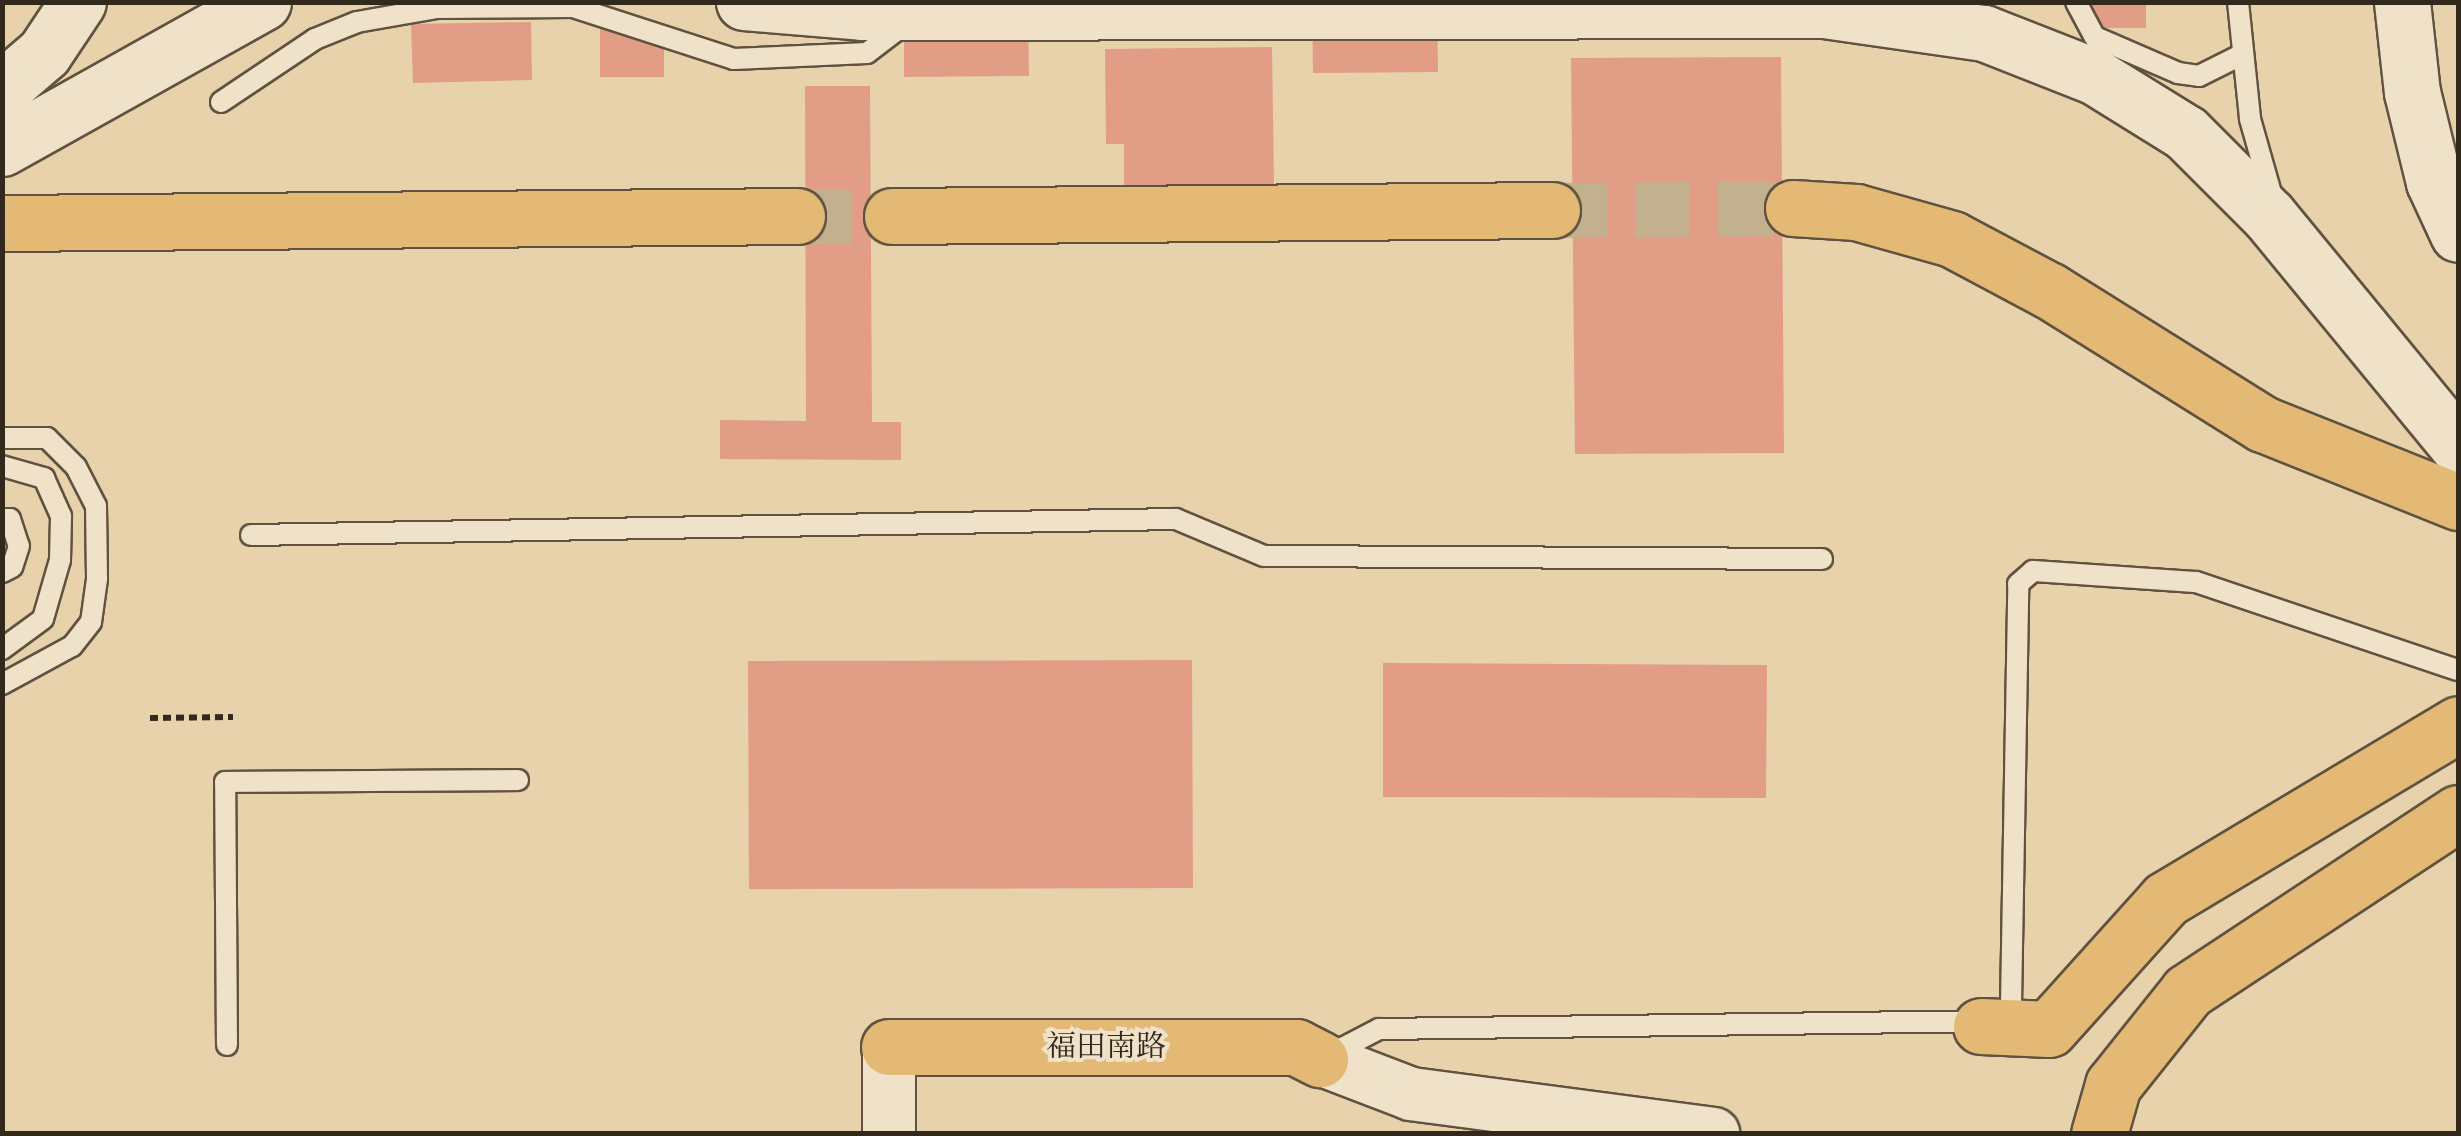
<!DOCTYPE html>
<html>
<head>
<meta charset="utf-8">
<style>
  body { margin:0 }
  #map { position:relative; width:2461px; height:1136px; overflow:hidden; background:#e7d2ac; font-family:"Libre Bodoni","Noto Serif SC",serif }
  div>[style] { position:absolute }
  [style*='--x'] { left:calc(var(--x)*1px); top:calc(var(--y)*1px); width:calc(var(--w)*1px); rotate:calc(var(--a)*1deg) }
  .building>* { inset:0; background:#e19d86 }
  .primary-tunnel>* { height:55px; margin-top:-27.5px; transform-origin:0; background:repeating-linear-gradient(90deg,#c3b08f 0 55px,transparent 0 83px) }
  .path>* { height:6px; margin-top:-3px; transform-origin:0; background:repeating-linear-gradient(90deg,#33281c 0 8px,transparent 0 13px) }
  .roads { filter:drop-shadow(2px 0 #605240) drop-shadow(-2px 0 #605240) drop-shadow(0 2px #605240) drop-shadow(0 -2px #605240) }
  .service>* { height:20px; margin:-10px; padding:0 10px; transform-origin:10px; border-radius:10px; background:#efe2c9 }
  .tertiary>* { height:52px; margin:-26px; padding:0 26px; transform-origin:26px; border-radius:26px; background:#efe2c9 }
  .secondary>* { height:55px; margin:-27.5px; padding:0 27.5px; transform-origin:27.5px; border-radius:27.5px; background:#efe2c9 }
  .primary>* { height:55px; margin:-27.5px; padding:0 27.5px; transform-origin:27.5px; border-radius:27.5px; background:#e4b976 }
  span { translate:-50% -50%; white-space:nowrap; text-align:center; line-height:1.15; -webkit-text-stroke:8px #efe2c9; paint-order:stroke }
  .street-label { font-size:30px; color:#33281c }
  .frame { position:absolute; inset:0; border:5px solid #33281c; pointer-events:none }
</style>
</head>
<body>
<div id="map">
  <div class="building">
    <div style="clip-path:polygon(600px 2px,664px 25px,664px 77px,600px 77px)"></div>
    <div style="clip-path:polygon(904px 2px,1028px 2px,1029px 76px,904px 77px)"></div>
    <div style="clip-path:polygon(1312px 2px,1437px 2px,1438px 72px,1313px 73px)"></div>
    <div style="clip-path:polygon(2087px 2px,2146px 2px,2146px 28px,2087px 28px)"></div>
    <div style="clip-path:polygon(531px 22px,532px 80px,413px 83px,411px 24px)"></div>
    <div style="clip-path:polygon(1272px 47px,1274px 186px,1124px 187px,1124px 144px,1106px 144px,1105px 49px)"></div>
    <div style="clip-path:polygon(1781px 57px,1784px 453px,1575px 454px,1571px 58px)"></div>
    <div style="clip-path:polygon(805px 86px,870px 86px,872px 422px,901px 422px,901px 460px,720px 459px,720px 420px,806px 421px)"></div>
    <div style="clip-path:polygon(1192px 660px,1193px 888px,749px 889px,748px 661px)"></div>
    <div style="clip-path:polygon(1383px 663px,1767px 665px,1766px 798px,1383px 797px)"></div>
  </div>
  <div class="primary-tunnel">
    <div style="--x:1552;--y:210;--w:241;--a:-0.5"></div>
    <div style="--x:797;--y:216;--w:95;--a:0"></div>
  </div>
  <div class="path">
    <div style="--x:150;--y:718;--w:83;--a:-0.7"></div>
  </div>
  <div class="roads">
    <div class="service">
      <div style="--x:2076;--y:2;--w:40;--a:62"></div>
      <div style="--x:2095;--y:37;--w:90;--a:23.4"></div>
      <div style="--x:2178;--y:73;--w:21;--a:8"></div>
      <div style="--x:2199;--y:76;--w:47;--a:-26.6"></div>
      <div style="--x:2238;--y:2;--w:118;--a:84.1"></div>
      <div style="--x:2250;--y:119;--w:81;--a:74.2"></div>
      <div style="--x:221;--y:102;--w:113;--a:-33.8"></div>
      <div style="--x:315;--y:39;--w:45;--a:-22"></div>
      <div style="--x:357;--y:22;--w:80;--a:-10"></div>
      <div style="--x:436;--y:8;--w:137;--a:-0.4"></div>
      <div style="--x:573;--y:7;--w:169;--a:17.9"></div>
      <div style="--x:734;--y:59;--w:133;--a:-2.6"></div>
      <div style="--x:867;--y:53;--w:53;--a:-37.3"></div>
      <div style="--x:2;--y:438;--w:45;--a:0"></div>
      <div style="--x:47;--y:438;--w:41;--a:45"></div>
      <div style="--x:76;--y:467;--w:44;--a:62.9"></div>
      <div style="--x:96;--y:506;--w:73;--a:89.2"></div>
      <div style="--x:97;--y:579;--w:43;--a:97.9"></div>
      <div style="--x:91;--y:622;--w:31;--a:128"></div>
      <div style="--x:72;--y:646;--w:80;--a:151.5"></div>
      <div style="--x:2;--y:466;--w:44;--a:15.9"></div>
      <div style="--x:44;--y:478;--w:42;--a:65.9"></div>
      <div style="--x:61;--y:516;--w:44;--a:91.3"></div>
      <div style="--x:60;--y:560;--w:61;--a:106.1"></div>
      <div style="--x:43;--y:619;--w:51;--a:143.8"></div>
      <div style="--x:2;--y:519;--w:8;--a:0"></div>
      <div style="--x:10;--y:519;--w:28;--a:72"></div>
      <div style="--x:19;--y:546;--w:22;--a:108"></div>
      <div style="--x:12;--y:567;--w:11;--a:153"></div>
      <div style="--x:251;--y:535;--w:925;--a:-0.99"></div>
      <div style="--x:1176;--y:519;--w:95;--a:22.8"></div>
      <div style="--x:1264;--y:556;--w:558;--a:0.31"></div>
      <div style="--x:227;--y:1045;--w:263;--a:-90.4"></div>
      <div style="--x:225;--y:782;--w:293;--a:-0.4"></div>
      <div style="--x:1331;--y:1054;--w:54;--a:-27.5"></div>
      <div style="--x:1379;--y:1029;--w:622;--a:-0.74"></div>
      <div style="--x:2001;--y:1021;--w:19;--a:-58"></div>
      <div style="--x:2011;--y:1005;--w:421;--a:-89"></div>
      <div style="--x:2018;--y:584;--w:20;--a:-41"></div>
      <div style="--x:2033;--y:571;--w:163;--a:3.9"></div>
      <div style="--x:2196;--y:582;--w:276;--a:18.6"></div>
    </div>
    <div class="tertiary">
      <div style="--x:889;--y:1047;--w:87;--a:90"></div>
      <div style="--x:1320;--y:1059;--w:97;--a:21"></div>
      <div style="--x:1411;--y:1094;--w:305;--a:7.5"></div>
    </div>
    <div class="secondary">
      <div style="--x:744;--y:2;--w:118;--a:4.8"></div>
      <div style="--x:862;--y:12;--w:962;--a:-0.12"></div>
      <div style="--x:1824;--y:10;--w:162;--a:8.2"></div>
      <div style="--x:1984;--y:33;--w:118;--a:21.4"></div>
      <div style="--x:2094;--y:76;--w:108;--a:31.8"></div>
      <div style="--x:2186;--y:133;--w:117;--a:45"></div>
      <div style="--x:2269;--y:216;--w:298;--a:50.6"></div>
      <div style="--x:2402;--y:2;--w:91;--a:83.7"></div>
      <div style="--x:2412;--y:92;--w:93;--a:76.3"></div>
      <div style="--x:2434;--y:182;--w:57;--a:65.2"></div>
      <div style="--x:2;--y:89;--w:55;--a:-40.6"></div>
      <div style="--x:44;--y:53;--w:61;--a:-56.3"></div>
      <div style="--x:2;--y:148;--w:299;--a:-29.2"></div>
    </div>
    <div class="primary">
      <div style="--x:1793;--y:208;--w:63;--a:3.6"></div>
      <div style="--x:1856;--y:212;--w:100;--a:15.7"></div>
      <div style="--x:1952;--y:239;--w:111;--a:28"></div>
      <div style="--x:2050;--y:291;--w:251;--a:32"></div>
      <div style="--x:2263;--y:424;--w:210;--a:21.8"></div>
      <div style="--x:892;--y:216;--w:660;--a:-0.52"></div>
      <div style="--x:2;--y:223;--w:795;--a:-0.5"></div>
      <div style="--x:1981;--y:1026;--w:68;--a:2.5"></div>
      <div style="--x:2049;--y:1029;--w:175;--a:-48"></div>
      <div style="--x:2166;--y:899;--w:340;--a:-30.9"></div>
      <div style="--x:889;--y:1047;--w:407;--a:0"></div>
      <div style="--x:1296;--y:1047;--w:27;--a:27"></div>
      <div style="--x:2099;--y:1134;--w:51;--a:-74.1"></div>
      <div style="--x:2113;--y:1085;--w:120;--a:-51.4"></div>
      <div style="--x:2188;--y:991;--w:323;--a:-33.4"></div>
    </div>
  </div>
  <div class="street-label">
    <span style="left:1106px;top:1047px">福田南路</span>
  </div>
  <div class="frame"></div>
</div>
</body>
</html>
